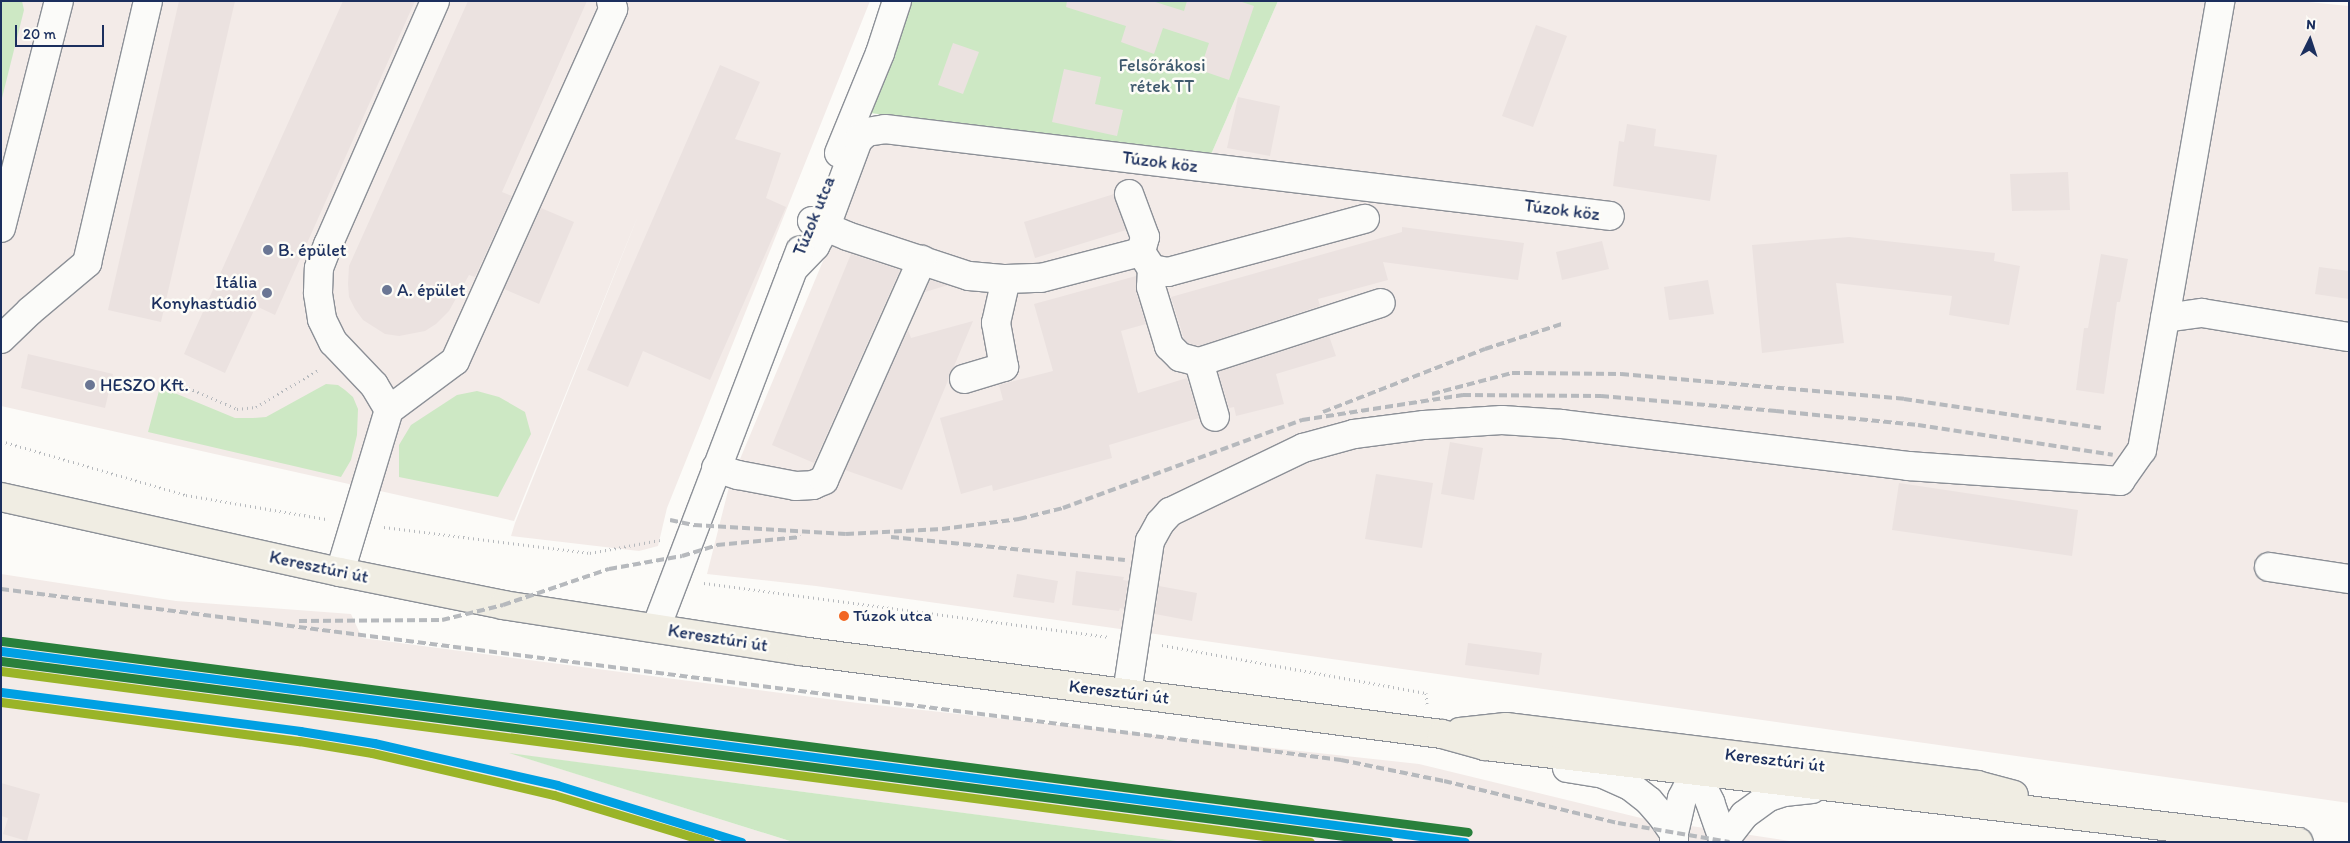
<!DOCTYPE html>
<html>
<head>
<meta charset="utf-8">
<style>
  body { margin:0 }
  #map { position:relative; width:2350px; height:843px; overflow:hidden; background:#fcfbf8; font-family:Itim,sans-serif }
  div>[style] { position:absolute }
  [style*='--x'] { left:calc(var(--x)*1px); top:calc(var(--y)*1px); width:calc(var(--w)*1px); rotate:calc(var(--a)*1deg) }
  .built>* { inset:0; background:#f3ebe8 }
  .green>* { inset:0; background:#cde8c4 }
  .building>* { inset:0; background:#ebe2e0 }
  .path>* { height:3px; margin-top:-1.5px; transform-origin:0; background:repeating-linear-gradient(90deg,#b6b9bd 0 1px,transparent 0 5px) }
  .roads { filter:drop-shadow(1px 0 #8c9097) drop-shadow(-1px 0 #8c9097) drop-shadow(0 1px #8c9097) drop-shadow(0 -1px #8c9097) }
  .minor>* { height:28px; margin:-14px; padding:0 14px; transform-origin:14px; border-radius:14px; background:#fbfbf9 }
  .major>* { height:28px; margin:-14px; padding:0 14px; transform-origin:14px; border-radius:14px; background:#f0ede3 }
  .rail>* { height:4px; margin-top:-2px; transform-origin:0; background:repeating-linear-gradient(90deg,#b6b9bd 0 8px,transparent 0 12px) }
  .rail-1>* { height:9px; margin:-4.5px; padding:0 4.5px; transform-origin:4.5px; border-radius:4.5px; background:#00a0e3 }
  .rail-2>* { height:9px; margin:-4.5px; padding:0 4.5px; transform-origin:4.5px; border-radius:4.5px; background:#29803c }
  .rail-3>* { height:9px; margin:-4.5px; padding:0 4.5px; transform-origin:4.5px; border-radius:4.5px; background:#29803c }
  .rail-4>* { height:9px; margin:-4.5px; padding:0 4.5px; transform-origin:4.5px; border-radius:4.5px; background:#00a0e3 }
  .rail-5>* { height:9px; margin:-4.5px; padding:0 4.5px; transform-origin:4.5px; border-radius:4.5px; background:#9ab428 }
  .rail-6>* { height:9px; margin:-4.5px; padding:0 4.5px; transform-origin:4.5px; border-radius:4.5px; background:#9ab428 }
  .dots>* { width:14px; height:14px; translate:-50% -50%; box-sizing:border-box; border:2px solid #fdfcf7; border-radius:50% }
  span { translate:-50% -50%; white-space:nowrap; text-align:center; line-height:1.15; -webkit-text-stroke:5px #fdfcf7; paint-order:stroke }
  .bus-label { font-size:17px; color:#1b2f5e }
  .left { translate:0 -50%; text-align:left }
  .park-label { font-size:18px; color:#3e596d }
  .street-label { font-size:18px; color:#1b2f5e }
  .poi-label { font-size:18px; color:#1b2f5e }
  .right { translate:-100% -50%; text-align:right }
  .frame { position:absolute; inset:0; border:2px solid #1b2f5e; pointer-events:none }
  .north { position:absolute; left:2285px; top:15px; width:50px; height:50px; -webkit-text-stroke:4px #fdfcf7; paint-order:stroke; rotate:4deg; font-size:14px; font-weight:700; line-height:20px; text-align:center; color:#1b2f5e }
  .north::after { content:''; display:block; margin:auto; width:18px; height:22px; background:#1b2f5e; clip-path:polygon(50% 0,100% 100%,50% 72%,0 100%) }
  .scale { position:absolute; left:15px; top:25px; width:89px; height:22px; box-sizing:border-box; border:2px solid #1b2f5e; border-top:0; padding-left:6px; font-size:15px; line-height:18px; white-space:nowrap; color:#1b2f5e; -webkit-text-stroke:4px #fdfcf7; paint-order:stroke }
</style>
</head>
<body>
<div id="map">
  <div class="built">
    <div style="clip-path:polygon(1px 1px,870px 1px,667px 508px,658px 546px,639px 551px,511px 536px,515px 523px,640px 211px,514px 521px,1px 406px)"></div>
    <div style="clip-path:polygon(1278px 1px,2298px 1px,2349px 6px,2349px 803px,816px 586px,707px 574px,730px 483px,867px 156px,881px 115px,1209px 159px)"></div>
    <div style="clip-path:polygon(1px 574px,176px 601px,351px 614px,362px 638px,858px 703px,1419px 764px,1645px 819px,1797px 842px,1185px 842px,513px 754px,793px 842px,1px 842px)"></div>
  </div>
  <div class="green">
    <div style="clip-path:polygon(1px 1px,22px 1px,24px 10px,1px 102px)"></div>
    <div style="clip-path:polygon(906px 1px,1278px 1px,1209px 159px,863px 112px)"></div>
    <div style="clip-path:polygon(326px 384px,338px 385px,345px 390px,353px 397px,358px 409px,357px 435px,351px 460px,341px 477px,148px 432px,160px 387px,235px 418px,253px 418px,266px 417px)"></div>
    <div style="clip-path:polygon(477px 391px,499px 397px,525px 412px,531px 434px,498px 497px,399px 477px,399px 445px,411px 425px,457px 395px)"></div>
    <div style="clip-path:polygon(509px 753px,774px 788px,1185px 842px,793px 842px)"></div>
  </div>
  <div class="building">
    <div style="clip-path:polygon(179px 1px,235px 1px,161px 322px,108px 310px)"></div>
    <div style="clip-path:polygon(343px 1px,415px 1px,275px 315px,256px 306px,225px 373px,184px 354px)"></div>
    <div style="clip-path:polygon(468px 1px,587px 1px,502px 192px,512px 196px,475px 277px,469px 275px,449px 311px,436px 324px,425px 331px,399px 336px,385px 334px,363px 320px,355px 309px,349px 297px,348px 284px,349px 266px)"></div>
    <div style="clip-path:polygon(1067px 1px,1152px 1px,1184px 11px,1187px 1px,1239px 1px,1254px 6px,1229px 80px,1200px 70px,1209px 43px,1163px 28px,1154px 54px,1121px 42px,1126px 26px,1066px 7px)"></div>
    <div style="clip-path:polygon(1536px 25px,1567px 36px,1533px 127px,1502px 116px)"></div>
    <div style="clip-path:polygon(953px 43px,979px 52px,963px 94px,938px 85px)"></div>
    <div style="clip-path:polygon(720px 65px,760px 82px,735px 139px,781px 153px,766px 198px,786px 207px,710px 380px,643px 351px,628px 387px,587px 370px)"></div>
    <div style="clip-path:polygon(1064px 69px,1101px 77px,1095px 104px,1123px 110px,1117px 136px,1052px 122px)"></div>
    <div style="clip-path:polygon(1238px 97px,1280px 106px,1270px 156px,1227px 148px)"></div>
    <div style="clip-path:polygon(1627px 124px,1656px 129px,1654px 146px,1717px 155px,1710px 201px,1613px 186px,1619px 141px,1624px 142px)"></div>
    <div style="clip-path:polygon(2068px 172px,2070px 210px,2012px 211px,2010px 174px)"></div>
    <div style="clip-path:polygon(1114px 194px,1126px 230px,1035px 258px,1024px 222px)"></div>
    <div style="clip-path:polygon(541px 208px,574px 222px,539px 304px,504px 289px)"></div>
    <div style="clip-path:polygon(1402px 227px,1524px 243px,1518px 280px,1383px 262px,1388px 280px,1318px 299px,1320px 306px,1199px 346px,1188px 343px,1184px 339px,1171px 297px,1402px 232px)"></div>
    <div style="clip-path:polygon(1849px 237px,1995px 253px,1994px 261px,2020px 266px,2009px 325px,1949px 315px,1952px 296px,1836px 283px,1844px 343px,1762px 353px,1752px 245px)"></div>
    <div style="clip-path:polygon(1602px 241px,1609px 269px,1562px 280px,1556px 252px)"></div>
    <div style="clip-path:polygon(851px 254px,900px 270px,814px 463px,772px 445px)"></div>
    <div style="clip-path:polygon(2101px 254px,2128px 259px,2120px 302px,2117px 302px,2104px 394px,2076px 390px,2084px 328px,2088px 328px)"></div>
    <div style="clip-path:polygon(2319px 267px,2349px 271px,2349px 299px,2315px 294px)"></div>
    <div style="clip-path:polygon(1136px 276px,1136px 292px,1146px 324px,1121px 331px,1138px 393px,1187px 378px,1199px 418px,1109px 445px,1112px 458px,993px 491px,992px 485px,961px 494px,940px 418px,1003px 400px,999px 385px,1053px 371px,1034px 304px)"></div>
    <div style="clip-path:polygon(930px 280px,948px 285px,925px 292px)"></div>
    <div style="clip-path:polygon(1708px 280px,1714px 314px,1669px 320px,1664px 287px)"></div>
    <div style="clip-path:polygon(973px 321px,902px 490px,845px 470px,908px 330px,911px 338px)"></div>
    <div style="clip-path:polygon(1329px 336px,1336px 356px,1276px 374px,1284px 404px,1236px 416px,1234px 407px,1229px 408px,1218px 372px)"></div>
    <div style="clip-path:polygon(28px 354px,113px 374px,105px 408px,21px 388px)"></div>
    <div style="clip-path:polygon(1450px 442px,1483px 448px,1474px 500px,1441px 494px)"></div>
    <div style="clip-path:polygon(1376px 474px,1433px 483px,1422px 548px,1365px 539px)"></div>
    <div style="clip-path:polygon(1899px 483px,2078px 510px,2072px 556px,1892px 530px)"></div>
    <div style="clip-path:polygon(1076px 571px,1124px 577px,1123px 580px,1128px 581px,1124px 609px,1120px 608px,1119px 611px,1072px 605px)"></div>
    <div style="clip-path:polygon(1017px 574px,1058px 581px,1054px 603px,1013px 597px)"></div>
    <div style="clip-path:polygon(1159px 586px,1197px 593px,1192px 621px,1155px 614px)"></div>
    <div style="clip-path:polygon(1468px 643px,1542px 653px,1539px 675px,1465px 665px)"></div>
    <div style="clip-path:polygon(1px 783px,40px 794px,27px 841px,3px 834px,8px 818px,1px 816px)"></div>
  </div>
  <div class="path">
    <div style="--x:170;--y:380;--w:73;--a:23.4"></div>
    <div style="--x:237;--y:409;--w:19;--a:-6"></div>
    <div style="--x:256;--y:407;--w:74;--a:-30.7"></div>
    <div style="--x:1;--y:441;--w:193;--a:16.3"></div>
    <div style="--x:186;--y:495;--w:142;--a:9.7"></div>
    <div style="--x:384;--y:527;--w:208;--a:7.2"></div>
    <div style="--x:590;--y:553;--w:71;--a:-10.5"></div>
    <div style="--x:704;--y:583;--w:407;--a:7.6"></div>
    <div style="--x:1162;--y:645;--w:268;--a:10.3"></div>
    <div style="--x:1426;--y:693;--w:11;--a:85"></div>
  </div>
  <div class="roads">
    <div class="minor">
      <div style="--x:839;--y:153;--w:108;--a:-67.7"></div>
      <div style="--x:880;--y:53;--w:55;--a:-71.9"></div>
      <div style="--x:1129;--y:194;--w:46;--a:69.6"></div>
      <div style="--x:1145;--y:237;--w:16;--a:105"></div>
      <div style="--x:812;--y:221;--w:38;--a:23"></div>
      <div style="--x:847;--y:236;--w:128;--a:18.2"></div>
      <div style="--x:969;--y:276;--w:37;--a:5"></div>
      <div style="--x:1006;--y:279;--w:35;--a:-2"></div>
      <div style="--x:1041;--y:278;--w:103;--a:-14.6"></div>
      <div style="--x:1141;--y:252;--w:20;--a:57"></div>
      <div style="--x:1152;--y:269;--w:16;--a:11"></div>
      <div style="--x:1168;--y:272;--w:204;--a:-15.1"></div>
      <div style="--x:1;--y:228;--w:234;--a:-75.7"></div>
      <div style="--x:793;--y:269;--w:32;--a:-46"></div>
      <div style="--x:815;--y:246;--w:23;--a:-61"></div>
      <div style="--x:826;--y:226;--w:92;--a:-69.6"></div>
      <div style="--x:858;--y:140;--w:12;--a:-42"></div>
      <div style="--x:867;--y:132;--w:18;--a:-9"></div>
      <div style="--x:885;--y:129;--w:730;--a:6.84"></div>
      <div style="--x:1152;--y:269;--w:18;--a:93"></div>
      <div style="--x:1151;--y:287;--w:62;--a:73"></div>
      <div style="--x:1169;--y:346;--w:16;--a:45"></div>
      <div style="--x:1180;--y:357;--w:20;--a:15"></div>
      <div style="--x:1199;--y:362;--w:191;--a:-18"></div>
      <div style="--x:2165;--y:318;--w:37;--a:-8"></div>
      <div style="--x:2202;--y:313;--w:149;--a:9.3"></div>
      <div style="--x:1;--y:339;--w:40;--a:-44"></div>
      <div style="--x:30;--y:311;--w:75;--a:-40.1"></div>
      <div style="--x:87;--y:263;--w:269;--a:-76.9"></div>
      <div style="--x:1199;--y:362;--w:57;--a:73.8"></div>
      <div style="--x:964;--y:379;--w:42;--a:-16.7"></div>
      <div style="--x:1004;--y:367;--w:45;--a:-100.3"></div>
      <div style="--x:996;--y:323;--w:45;--a:-77.2"></div>
      <div style="--x:389;--y:410;--w:29;--a:-121"></div>
      <div style="--x:374;--y:385;--w:59;--a:-133.6"></div>
      <div style="--x:333;--y:342;--w:25;--a:-116"></div>
      <div style="--x:322;--y:319;--w:26;--a:-99"></div>
      <div style="--x:318;--y:293;--w:25;--a:-88"></div>
      <div style="--x:319;--y:268;--w:25;--a:-69"></div>
      <div style="--x:328;--y:245;--w:266;--a:-66.3"></div>
      <div style="--x:716;--y:468;--w:23;--a:18"></div>
      <div style="--x:738;--y:475;--w:59;--a:10.7"></div>
      <div style="--x:796;--y:486;--w:17;--a:-3"></div>
      <div style="--x:813;--y:485;--w:12;--a:-24"></div>
      <div style="--x:824;--y:480;--w:241;--a:-66"></div>
      <div style="--x:2269;--y:567;--w:81;--a:8.5"></div>
      <div style="--x:340;--y:572;--w:169;--a:-73.2"></div>
      <div style="--x:389;--y:410;--w:82;--a:-36.6"></div>
      <div style="--x:455;--y:361;--w:386;--a:-65.8"></div>
      <div style="--x:613;--y:9;--w:8;--a:-104"></div>
      <div style="--x:656;--y:628;--w:404;--a:-69.1"></div>
      <div style="--x:1127;--y:693;--w:154;--a:-81.4"></div>
      <div style="--x:1150;--y:541;--w:21;--a:-61"></div>
      <div style="--x:1160;--y:523;--w:15;--a:-48"></div>
      <div style="--x:1170;--y:512;--w:148;--a:-25.7"></div>
      <div style="--x:1303;--y:448;--w:53;--a:-15.4"></div>
      <div style="--x:1354;--y:434;--w:71;--a:-7.3"></div>
      <div style="--x:1424;--y:425;--w:78;--a:-3.7"></div>
      <div style="--x:1502;--y:420;--w:60;--a:3.8"></div>
      <div style="--x:1562;--y:424;--w:349;--a:6.9"></div>
      <div style="--x:1908;--y:466;--w:213;--a:4"></div>
      <div style="--x:2120;--y:481;--w:38;--a:-55"></div>
      <div style="--x:2142;--y:450;--w:456;--a:-80.1"></div>
      <div style="--x:1678;--y:757;--w:23;--a:41"></div>
      <div style="--x:1695;--y:772;--w:34;--a:63"></div>
      <div style="--x:1710;--y:802;--w:42;--a:70.7"></div>
      <div style="--x:1567;--y:768;--w:36;--a:9"></div>
      <div style="--x:1603;--y:774;--w:30;--a:24"></div>
      <div style="--x:1630;--y:786;--w:24;--a:38"></div>
      <div style="--x:1649;--y:801;--w:20;--a:49"></div>
      <div style="--x:1662;--y:816;--w:21;--a:55"></div>
      <div style="--x:1674;--y:833;--w:9;--a:90"></div>
      <div style="--x:1674;--y:833;--w:36;--a:-77"></div>
      <div style="--x:1682;--y:798;--w:29;--a:-63"></div>
      <div style="--x:1724;--y:841;--w:33;--a:-52"></div>
      <div style="--x:1744;--y:815;--w:31;--a:-36"></div>
      <div style="--x:1769;--y:797;--w:16;--a:-18"></div>
      <div style="--x:1784;--y:792;--w:28;--a:-6"></div>
    </div>
    <div class="major">
      <div style="--x:1;--y:497;--w:347;--a:12.5"></div>
      <div style="--x:340;--y:572;--w:166;--a:11.4"></div>
      <div style="--x:503;--y:605;--w:301;--a:8.8"></div>
      <div style="--x:800;--y:651;--w:647;--a:7.37"></div>
      <div style="--x:1442;--y:734;--w:45;--a:15.6"></div>
      <div style="--x:1485;--y:746;--w:819;--a:6.73"></div>
      <div style="--x:1460;--y:732;--w:46;--a:-6.2"></div>
      <div style="--x:1506;--y:727;--w:475;--a:7"></div>
      <div style="--x:1977;--y:785;--w:38;--a:15"></div>
    </div>
  </div>
  <div class="rail">
    <div style="--x:1432;--y:394;--w:83;--a:-14.7"></div>
    <div style="--x:1512;--y:373;--w:109;--a:0.5"></div>
    <div style="--x:1621;--y:374;--w:284;--a:5"></div>
    <div style="--x:1904;--y:399;--w:199;--a:8.4"></div>
    <div style="--x:1323;--y:412;--w:174;--a:-21.3"></div>
    <div style="--x:1485;--y:349;--w:81;--a:-18"></div>
    <div style="--x:670;--y:520;--w:25;--a:12"></div>
    <div style="--x:694;--y:525;--w:152;--a:3.4"></div>
    <div style="--x:846;--y:534;--w:96;--a:-3"></div>
    <div style="--x:942;--y:529;--w:78;--a:-7.4"></div>
    <div style="--x:1019;--y:519;--w:45;--a:-14"></div>
    <div style="--x:1063;--y:508;--w:255;--a:-20.2"></div>
    <div style="--x:1302;--y:420;--w:163;--a:-8.8"></div>
    <div style="--x:1463;--y:395;--w:138;--a:0.4"></div>
    <div style="--x:1601;--y:396;--w:176;--a:4.9"></div>
    <div style="--x:1776;--y:411;--w:143;--a:5.6"></div>
    <div style="--x:1918;--y:425;--w:197;--a:8.7"></div>
    <div style="--x:891;--y:537;--w:235;--a:5.6"></div>
    <div style="--x:1;--y:589;--w:1351;--a:7.27"></div>
    <div style="--x:1341;--y:760;--w:105;--a:11.5"></div>
    <div style="--x:1444;--y:781;--w:179;--a:13.6"></div>
    <div style="--x:1618;--y:823;--w:113;--a:9.7"></div>
    <div style="--x:299;--y:621;--w:143;--a:-0.4"></div>
    <div style="--x:442;--y:620;--w:63;--a:-13.8"></div>
    <div style="--x:503;--y:605;--w:112;--a:-18.8"></div>
    <div style="--x:609;--y:569;--w:74;--a:-10.1"></div>
    <div style="--x:682;--y:556;--w:37;--a:-17"></div>
    <div style="--x:717;--y:545;--w:84;--a:-5.4"></div>
  </div>
  <div class="rail-1">
    <div style="--x:1;--y:651;--w:1476;--a:7.43"></div>
  </div>
  <div class="rail-2">
    <div style="--x:1;--y:661;--w:1399;--a:7.43"></div>
  </div>
  <div class="rail-3">
    <div style="--x:2;--y:641;--w:1478;--a:7.42"></div>
  </div>
  <div class="rail-4">
    <div style="--x:1;--y:692;--w:302;--a:7.4"></div>
    <div style="--x:300;--y:731;--w:75;--a:9.2"></div>
    <div style="--x:374;--y:743;--w:188;--a:12.9"></div>
    <div style="--x:557;--y:785;--w:193;--a:17.2"></div>
  </div>
  <div class="rail-5">
    <div style="--x:1;--y:702;--w:301;--a:7.5"></div>
    <div style="--x:299;--y:741;--w:74;--a:9.3"></div>
    <div style="--x:372;--y:753;--w:187;--a:13"></div>
    <div style="--x:554;--y:795;--w:163;--a:16.8"></div>
  </div>
  <div class="rail-6">
    <div style="--x:1;--y:671;--w:1320;--a:7.44"></div>
  </div>
  <div class="dots">
    <div style="left:268px;top:250px;background:#6a7694"></div>
    <div style="left:387px;top:290px;background:#6a7694"></div>
    <div style="left:267px;top:293px;background:#6a7694"></div>
    <div style="left:90px;top:385px;background:#6a7694"></div>
    <div style="left:844px;top:616px;background:#f26522"></div>
  </div>
  <div class="bus-label">
    <span class="left" style="left:853px;top:616px">Túzok utca</span>
  </div>
  <div class="park-label">
    <span style="left:1162px;top:76px">Felsőrákosi<br>rétek TT</span>
  </div>
  <div class="street-label">
    <span style="left:1160px;top:162px;rotate:7deg">Túzok köz</span>
    <span style="left:1562px;top:210px;rotate:7deg">Túzok köz</span>
    <span style="left:814px;top:216px;rotate:-68deg">Túzok utca</span>
    <span style="left:319px;top:567px;rotate:12deg">Keresztúri út</span>
    <span style="left:718px;top:638px;rotate:9deg">Keresztúri út</span>
    <span style="left:1119px;top:692px;rotate:7deg">Keresztúri út</span>
    <span style="left:1775px;top:760px;rotate:7deg">Keresztúri út</span>
  </div>
  <div class="poi-label">
    <span class="left" style="left:278px;top:250px">B. épület</span>
    <span class="right" style="left:257px;top:293px">Itália<br>Konyhastúdió</span>
    <span class="left" style="left:397px;top:290px">A. épület</span>
    <span class="left" style="left:100px;top:385px">HESZO Kft.</span>
  </div>
  <div class="frame"></div>
  <div class="north">N</div>
  <div class="scale">20 m</div>
</div>
</body>
</html>
